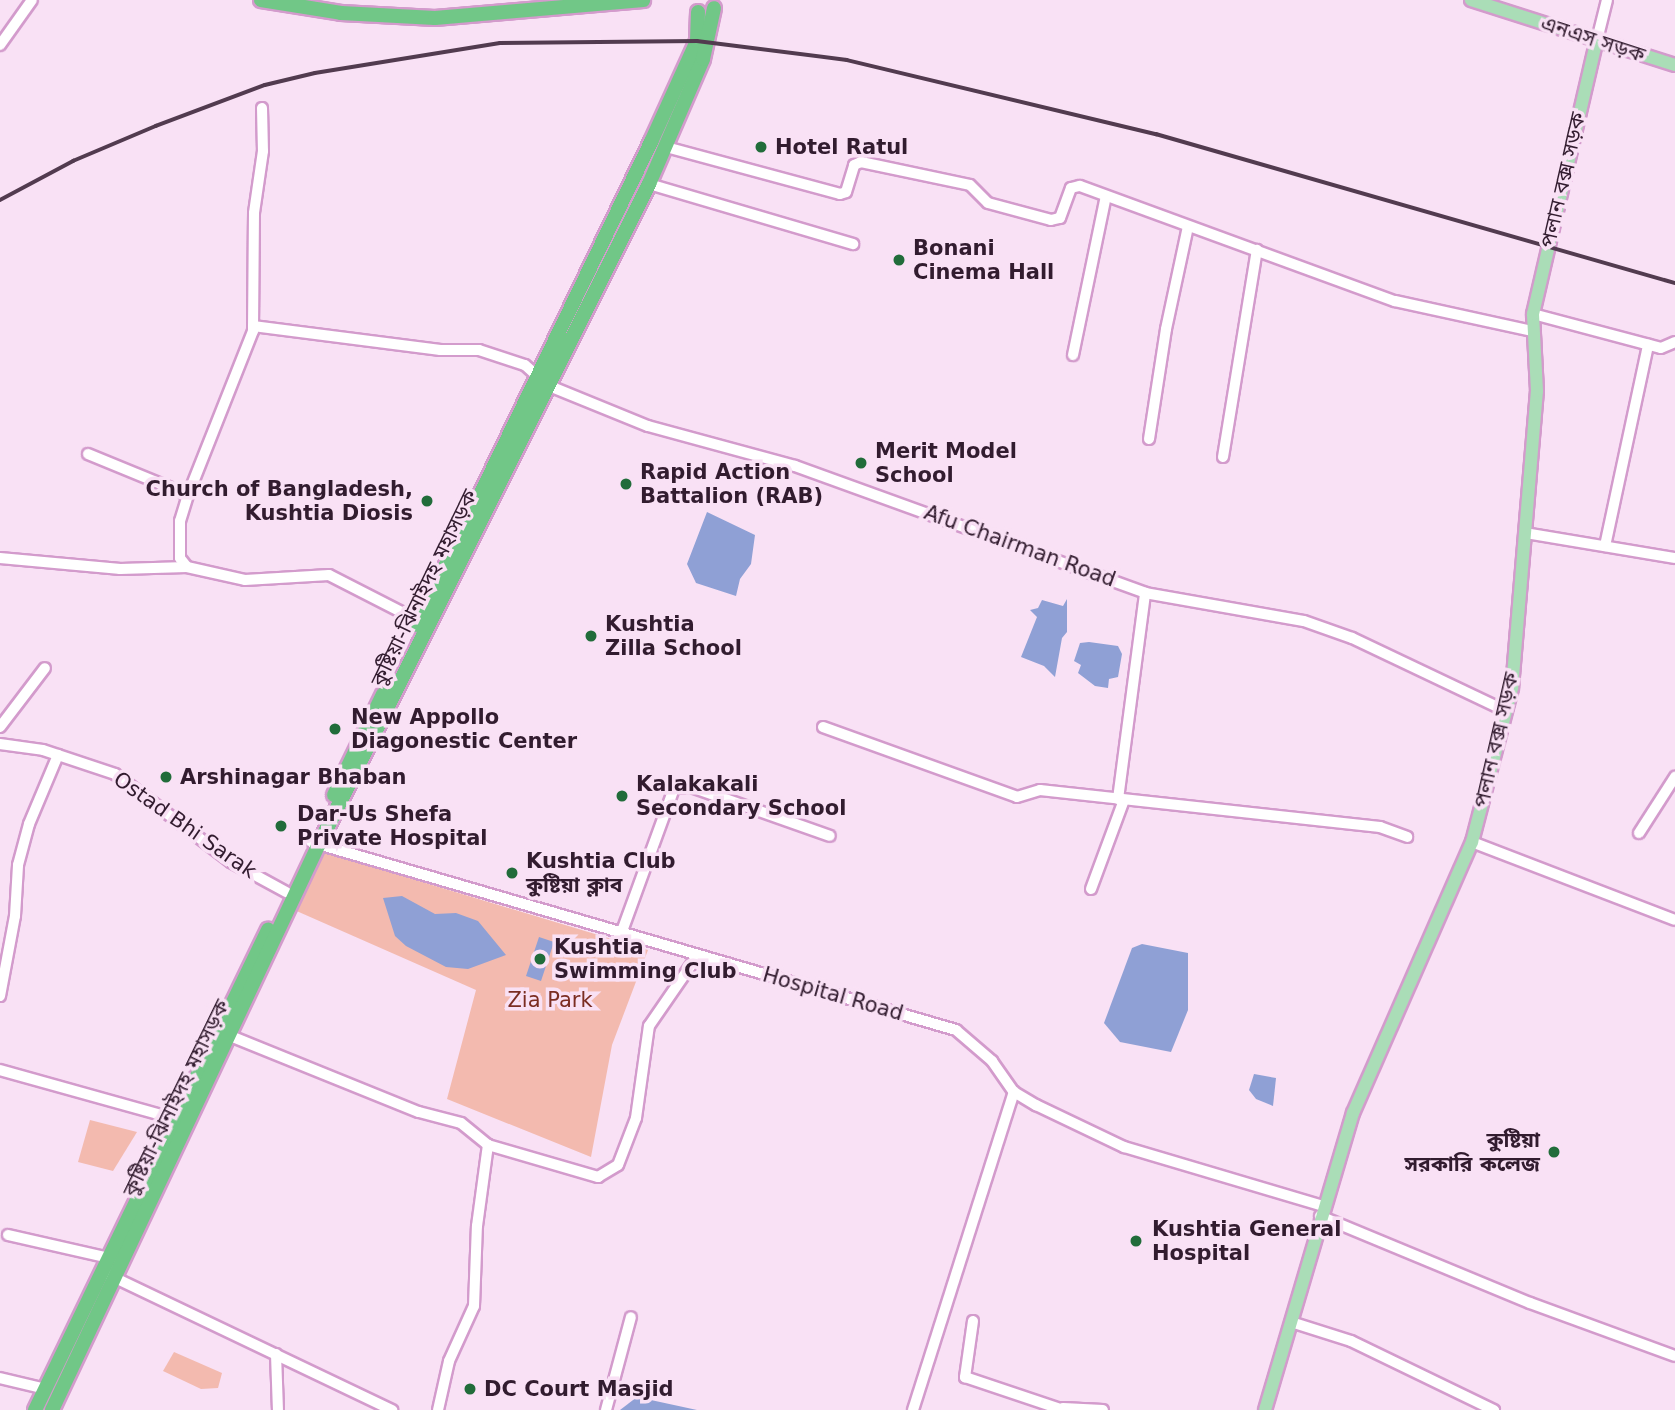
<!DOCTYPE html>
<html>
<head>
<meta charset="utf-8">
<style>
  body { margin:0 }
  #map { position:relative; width:1675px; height:1410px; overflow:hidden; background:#f9e1f5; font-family:"DejaVu Sans","Noto Sans Bengali",sans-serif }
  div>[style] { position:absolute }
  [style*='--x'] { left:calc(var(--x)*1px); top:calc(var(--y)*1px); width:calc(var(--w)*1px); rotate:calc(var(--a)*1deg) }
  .green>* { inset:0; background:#f3baaf }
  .water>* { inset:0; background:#8fa0d5 }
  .roads { filter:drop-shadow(2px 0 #d39bcc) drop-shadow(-2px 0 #d39bcc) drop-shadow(0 2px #d39bcc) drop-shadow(0 -2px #d39bcc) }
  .minor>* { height:10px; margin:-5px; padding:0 5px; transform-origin:5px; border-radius:5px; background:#fff }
  .major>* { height:12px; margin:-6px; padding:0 6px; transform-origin:6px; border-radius:6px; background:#aaddb7 }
  .highway>* { height:14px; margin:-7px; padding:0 7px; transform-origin:7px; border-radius:7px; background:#71c787 }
  .rail>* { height:3.5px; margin:-1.75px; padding:0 1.75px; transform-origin:1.75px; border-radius:1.75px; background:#523b4f }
  .dots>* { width:19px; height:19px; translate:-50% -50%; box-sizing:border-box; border:4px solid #f9e1f5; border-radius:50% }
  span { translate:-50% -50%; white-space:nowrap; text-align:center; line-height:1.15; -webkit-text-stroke:7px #f9e1f5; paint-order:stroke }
  .street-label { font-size:21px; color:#321c2f }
  .poi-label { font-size:21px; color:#321c2f; font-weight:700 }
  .left { translate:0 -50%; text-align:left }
  .right { translate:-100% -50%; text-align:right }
  .park-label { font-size:21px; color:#7b2d22 }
</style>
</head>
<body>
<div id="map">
  <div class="green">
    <div style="clip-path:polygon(323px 852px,648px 950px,612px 1045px,591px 1157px,447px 1099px,476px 990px,292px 909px)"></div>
    <div style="clip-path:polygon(90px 1120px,137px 1132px,113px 1171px,78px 1162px)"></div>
    <div style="clip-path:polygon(174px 1352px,222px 1373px,218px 1388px,201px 1389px,163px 1371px)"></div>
  </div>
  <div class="water">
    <div style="clip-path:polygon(707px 512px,755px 535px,751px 564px,740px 579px,736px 596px,696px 583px,687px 564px)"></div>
    <div style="clip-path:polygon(1067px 599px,1067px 632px,1062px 638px,1055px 677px,1044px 666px,1021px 657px,1037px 617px,1030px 610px,1038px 608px,1042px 600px,1063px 606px)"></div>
    <div style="clip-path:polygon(1089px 642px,1118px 646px,1122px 654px,1118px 677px,1109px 679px,1108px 688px,1095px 686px,1078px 673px,1081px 665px,1074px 661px,1080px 643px)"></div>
    <div style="clip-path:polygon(402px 896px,435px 914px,456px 913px,478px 921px,506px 955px,468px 969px,446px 967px,406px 946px,395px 936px,383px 898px)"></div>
    <div style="clip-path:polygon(539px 937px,554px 942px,541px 981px,526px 976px)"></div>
    <div style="clip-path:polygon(1142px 944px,1188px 953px,1188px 1010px,1171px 1052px,1120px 1042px,1104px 1023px,1132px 948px)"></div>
    <div style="clip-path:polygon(1254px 1074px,1276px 1078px,1273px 1106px,1256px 1099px,1249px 1090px)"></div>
    <div style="clip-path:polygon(637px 1397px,697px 1410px,620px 1410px)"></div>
  </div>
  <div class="roads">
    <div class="minor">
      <div style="--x:1597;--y:40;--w:41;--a:-76"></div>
      <div style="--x:0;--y:45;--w:55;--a:-54.6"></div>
      <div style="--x:262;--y:108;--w:43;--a:88.7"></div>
      <div style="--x:263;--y:151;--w:63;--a:98.3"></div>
      <div style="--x:254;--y:213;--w:118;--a:90.5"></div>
      <div style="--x:253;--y:331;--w:176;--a:111.6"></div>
      <div style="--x:188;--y:495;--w:27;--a:107"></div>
      <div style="--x:180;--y:521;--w:37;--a:90"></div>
      <div style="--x:180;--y:558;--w:11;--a:52"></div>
      <div style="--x:187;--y:567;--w:59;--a:12.6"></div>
      <div style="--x:245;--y:580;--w:84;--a:-3.4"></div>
      <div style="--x:329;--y:575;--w:101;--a:27.1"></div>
      <div style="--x:666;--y:147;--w:180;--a:15.1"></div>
      <div style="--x:840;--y:194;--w:6;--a:-18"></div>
      <div style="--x:846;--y:192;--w:28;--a:-73"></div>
      <div style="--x:854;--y:165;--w:8;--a:-23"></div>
      <div style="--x:861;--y:162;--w:111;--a:11.9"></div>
      <div style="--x:970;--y:185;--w:25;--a:45"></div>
      <div style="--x:988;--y:203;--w:65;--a:15.1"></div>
      <div style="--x:1051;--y:220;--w:9;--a:-13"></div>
      <div style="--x:1060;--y:218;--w:32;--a:-70"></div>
      <div style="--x:1071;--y:188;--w:9;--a:-13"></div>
      <div style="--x:1080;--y:186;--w:335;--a:20.1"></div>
      <div style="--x:1395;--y:301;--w:141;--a:12.3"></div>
      <div style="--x:649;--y:184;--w:213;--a:16.4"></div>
      <div style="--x:1533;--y:314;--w:132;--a:14.9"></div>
      <div style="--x:1661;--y:348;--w:15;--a:-23"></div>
      <div style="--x:253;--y:326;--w:189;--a:7.3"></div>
      <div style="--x:440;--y:350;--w:39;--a:0"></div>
      <div style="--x:479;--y:350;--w:48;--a:18.1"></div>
      <div style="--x:525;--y:365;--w:30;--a:42"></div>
      <div style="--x:547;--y:385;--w:109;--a:22.1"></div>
      <div style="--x:648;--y:426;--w:152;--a:15.2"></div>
      <div style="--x:795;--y:466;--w:372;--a:19.9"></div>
      <div style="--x:1145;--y:593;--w:161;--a:10"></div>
      <div style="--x:1304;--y:621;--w:51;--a:19.5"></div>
      <div style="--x:1352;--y:638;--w:170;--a:25.4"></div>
      <div style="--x:1073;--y:355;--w:162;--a:-78.3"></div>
      <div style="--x:1149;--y:439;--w:111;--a:-81.2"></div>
      <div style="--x:1166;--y:329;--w:105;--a:-77.9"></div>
      <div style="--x:88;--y:454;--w:108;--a:22.3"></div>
      <div style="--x:1223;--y:457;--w:210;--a:-80.7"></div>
      <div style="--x:1525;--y:533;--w:152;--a:9.5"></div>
      <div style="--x:1605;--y:546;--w:206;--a:-77.9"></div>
      <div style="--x:0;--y:558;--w:121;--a:5.2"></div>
      <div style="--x:120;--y:569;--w:67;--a:-1.7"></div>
      <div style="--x:0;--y:727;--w:74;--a:-52.7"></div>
      <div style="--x:823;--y:727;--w:206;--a:19.8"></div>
      <div style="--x:1017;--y:797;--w:24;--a:-17"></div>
      <div style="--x:1040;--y:790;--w:342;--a:6.2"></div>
      <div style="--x:1380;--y:827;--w:29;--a:20"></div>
      <div style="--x:0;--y:744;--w:43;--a:7.9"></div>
      <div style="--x:43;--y:750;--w:76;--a:18.4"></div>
      <div style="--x:115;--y:774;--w:146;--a:37.2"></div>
      <div style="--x:231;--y:862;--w:63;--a:28.6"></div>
      <div style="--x:1118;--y:799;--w:208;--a:-82.5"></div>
      <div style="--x:1639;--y:833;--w:67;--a:-57.3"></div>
      <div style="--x:311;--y:842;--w:672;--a:16.25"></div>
      <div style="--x:956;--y:1030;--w:48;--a:40.7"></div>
      <div style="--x:992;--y:1061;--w:38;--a:55"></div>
      <div style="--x:1014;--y:1092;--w:26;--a:31"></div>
      <div style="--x:1036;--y:1105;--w:98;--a:25.5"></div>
      <div style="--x:1124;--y:1147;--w:208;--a:16.5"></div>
      <div style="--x:1472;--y:842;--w:217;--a:21"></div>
      <div style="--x:1091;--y:889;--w:95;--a:-69.7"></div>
      <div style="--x:621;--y:934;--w:155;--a:-70"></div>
      <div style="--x:674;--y:788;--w:17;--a:-3"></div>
      <div style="--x:691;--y:787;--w:147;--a:19.4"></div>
      <div style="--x:0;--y:996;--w:81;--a:-79.4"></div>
      <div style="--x:15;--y:916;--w:51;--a:-86.6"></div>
      <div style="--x:18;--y:865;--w:42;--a:-75"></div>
      <div style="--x:29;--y:824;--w:75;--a:-67.2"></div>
      <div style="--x:223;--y:1033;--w:211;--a:22"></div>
      <div style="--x:419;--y:1112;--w:43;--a:14.7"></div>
      <div style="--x:461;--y:1123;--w:35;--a:39"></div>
      <div style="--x:488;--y:1145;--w:115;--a:16.2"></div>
      <div style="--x:598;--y:1177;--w:23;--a:-31"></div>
      <div style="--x:618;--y:1165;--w:50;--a:-69"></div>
      <div style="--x:636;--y:1118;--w:93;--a:-82"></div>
      <div style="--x:649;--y:1026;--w:86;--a:-55.4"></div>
      <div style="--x:0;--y:1070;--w:183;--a:15.6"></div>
      <div style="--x:1320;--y:1216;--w:227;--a:22.5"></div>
      <div style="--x:1530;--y:1303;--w:154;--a:20.1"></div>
      <div style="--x:8;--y:1235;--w:104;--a:12.8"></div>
      <div style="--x:109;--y:1275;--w:314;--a:25.5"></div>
      <div style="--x:973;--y:1321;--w:57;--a:98.1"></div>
      <div style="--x:965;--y:1377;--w:103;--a:18.6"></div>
      <div style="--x:1291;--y:1322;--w:63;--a:17.6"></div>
      <div style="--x:1351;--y:1341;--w:159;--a:25.8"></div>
      <div style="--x:276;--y:1354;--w:56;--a:88"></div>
      <div style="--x:0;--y:1378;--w:47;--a:13.4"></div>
      <div style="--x:1063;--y:1408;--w:40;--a:2.9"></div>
      <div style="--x:438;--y:1410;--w:50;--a:-77.3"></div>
      <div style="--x:449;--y:1361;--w:60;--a:-65.6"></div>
      <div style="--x:474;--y:1306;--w:80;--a:-87.9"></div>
      <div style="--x:477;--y:1226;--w:82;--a:-82.3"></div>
      <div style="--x:606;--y:1410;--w:96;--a:-75"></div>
      <div style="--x:913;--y:1410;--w:334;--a:-72.4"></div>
    </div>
    <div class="major">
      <div style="--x:1471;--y:0;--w:214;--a:17.7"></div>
      <div style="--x:1265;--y:1410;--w:310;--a:-73.5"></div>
      <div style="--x:1353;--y:1113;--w:296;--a:-66.3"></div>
      <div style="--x:1472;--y:842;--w:159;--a:-75.4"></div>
      <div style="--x:1512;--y:688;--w:298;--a:-85.2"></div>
      <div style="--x:1537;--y:391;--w:77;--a:-93"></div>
      <div style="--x:1533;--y:314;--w:281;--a:-76.9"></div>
    </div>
    <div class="highway">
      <div style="--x:261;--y:0;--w:81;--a:9.2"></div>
      <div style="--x:341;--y:13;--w:94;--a:3"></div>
      <div style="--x:435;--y:18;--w:209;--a:-4.9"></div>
      <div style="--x:417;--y:625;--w:537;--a:-64.15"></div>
      <div style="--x:651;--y:142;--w:111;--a:-65.5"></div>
      <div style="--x:697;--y:41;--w:29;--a:-88"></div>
      <div style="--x:334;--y:795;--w:112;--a:-64.1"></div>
      <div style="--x:35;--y:1410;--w:534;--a:-64.11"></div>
      <div style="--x:52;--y:1410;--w:626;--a:-64.75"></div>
      <div style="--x:319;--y:844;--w:738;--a:-63.43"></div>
      <div style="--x:649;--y:184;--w:136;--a:-66.6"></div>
      <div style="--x:703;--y:59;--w:52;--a:-77.8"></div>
    </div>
  </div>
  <div class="rail">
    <div style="--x:0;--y:200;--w:83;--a:-28.1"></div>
    <div style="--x:73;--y:161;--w:90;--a:-22.9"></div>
    <div style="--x:156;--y:126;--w:116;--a:-20.6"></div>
    <div style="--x:265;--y:85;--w:51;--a:-13.5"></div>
    <div style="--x:315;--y:73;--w:187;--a:-9.2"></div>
    <div style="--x:500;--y:43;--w:197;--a:-0.6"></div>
    <div style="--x:697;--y:41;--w:151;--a:7.2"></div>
    <div style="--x:847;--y:60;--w:318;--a:13.5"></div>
    <div style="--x:1156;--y:134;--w:540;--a:16.02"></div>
  </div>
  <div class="dots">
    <div style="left:761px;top:147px;background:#216c3a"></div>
    <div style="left:899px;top:260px;background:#216c3a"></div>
    <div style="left:861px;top:463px;background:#216c3a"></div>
    <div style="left:626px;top:484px;background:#216c3a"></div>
    <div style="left:427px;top:501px;background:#216c3a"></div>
    <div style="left:591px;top:636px;background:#216c3a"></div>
    <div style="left:335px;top:729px;background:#216c3a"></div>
    <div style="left:166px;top:777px;background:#216c3a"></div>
    <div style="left:622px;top:796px;background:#216c3a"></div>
    <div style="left:281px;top:826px;background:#216c3a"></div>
    <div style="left:512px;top:873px;background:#216c3a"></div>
    <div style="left:540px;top:959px;background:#216c3a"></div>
    <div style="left:1554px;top:1152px;background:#216c3a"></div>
    <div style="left:1136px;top:1241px;background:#216c3a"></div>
    <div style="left:470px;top:1389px;background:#216c3a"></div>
  </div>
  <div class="street-label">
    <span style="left:1593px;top:39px;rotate:18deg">এনএস সড়ক</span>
    <span style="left:1563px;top:180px;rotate:-77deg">পলান বক্স সড়ক</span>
    <span style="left:1020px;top:546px;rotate:20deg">Afu Chairman Road</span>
    <span style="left:424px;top:588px;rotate:-64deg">কুষ্টিয়া-ঝিনাইদহ মহাসড়ক</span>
    <span style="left:1496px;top:740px;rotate:-77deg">পলান বক্স সড়ক</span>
    <span style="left:185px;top:825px;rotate:35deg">Ostad Bhi Sarak</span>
    <span style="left:833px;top:994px;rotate:16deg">Hospital Road</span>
    <span style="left:176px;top:1098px;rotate:-64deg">কুষ্টিয়া-ঝিনাইদহ মহাসড়ক</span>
  </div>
  <div class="poi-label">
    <span class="left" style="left:775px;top:147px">Hotel Ratul</span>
    <span class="left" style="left:913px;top:260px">Bonani<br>Cinema Hall</span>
    <span class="left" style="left:875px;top:463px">Merit Model<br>School</span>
    <span class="left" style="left:640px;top:484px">Rapid Action<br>Battalion (RAB)</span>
    <span class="right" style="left:413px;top:501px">Church of Bangladesh,<br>Kushtia Diosis</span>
    <span class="left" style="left:605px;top:636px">Kushtia<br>Zilla School</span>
    <span class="left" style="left:351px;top:729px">New Appollo<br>Diagonestic Center</span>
    <span class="left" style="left:180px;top:777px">Arshinagar Bhaban</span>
    <span class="left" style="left:636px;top:796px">Kalakakali<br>Secondary School</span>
    <span class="left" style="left:297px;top:826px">Dar-Us Shefa<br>Private Hospital</span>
    <span class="left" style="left:526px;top:873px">Kushtia Club<br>কুষ্টিয়া ক্লাব</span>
    <span class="left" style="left:554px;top:959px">Kushtia<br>Swimming Club</span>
    <span class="right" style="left:1540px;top:1152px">কুষ্টিয়া<br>সরকারি কলেজ</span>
    <span class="left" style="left:1152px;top:1241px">Kushtia General<br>Hospital</span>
    <span class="left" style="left:484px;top:1389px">DC Court Masjid</span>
  </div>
  <div class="park-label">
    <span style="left:550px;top:1000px">Zia Park</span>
  </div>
</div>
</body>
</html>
